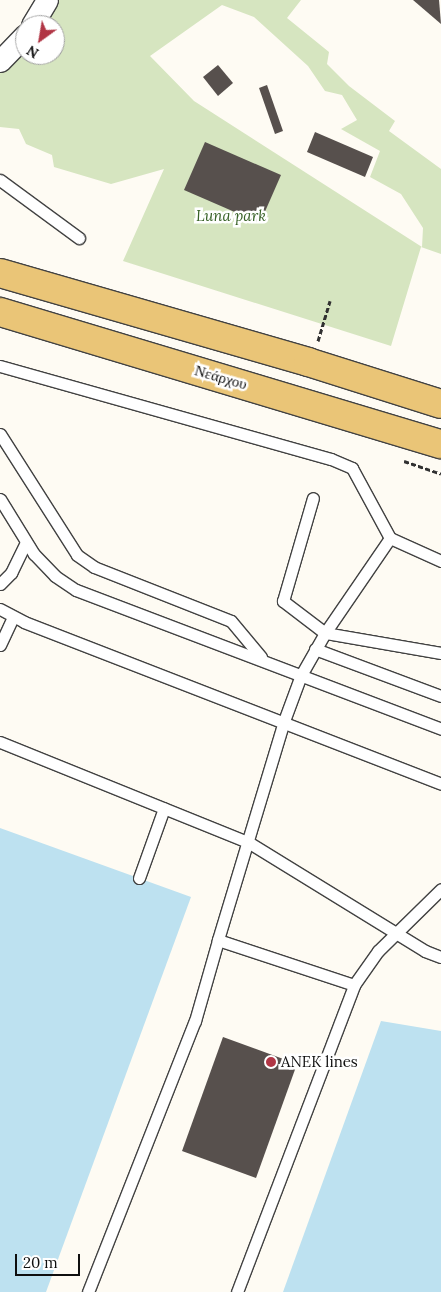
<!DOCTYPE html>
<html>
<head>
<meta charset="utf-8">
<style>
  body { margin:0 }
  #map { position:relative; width:441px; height:1292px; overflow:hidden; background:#fefbf3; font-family:Lora,serif }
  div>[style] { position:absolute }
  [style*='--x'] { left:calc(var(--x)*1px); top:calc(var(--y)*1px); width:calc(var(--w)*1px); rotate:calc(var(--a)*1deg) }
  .green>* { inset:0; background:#d6e5c0 }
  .water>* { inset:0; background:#bde1f0 }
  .building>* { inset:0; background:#57504d }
  .path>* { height:3px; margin-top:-1.5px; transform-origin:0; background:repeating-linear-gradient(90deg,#313131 0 5px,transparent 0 7.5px) }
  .roads { filter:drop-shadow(1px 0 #424242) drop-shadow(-1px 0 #424242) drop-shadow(0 1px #424242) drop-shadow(0 -1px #424242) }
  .lane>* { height:11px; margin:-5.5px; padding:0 5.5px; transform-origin:5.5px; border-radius:5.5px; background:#fff }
  .street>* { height:21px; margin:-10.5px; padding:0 10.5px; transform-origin:10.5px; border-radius:10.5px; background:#fff }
  .primary>* { height:28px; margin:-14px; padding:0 14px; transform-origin:14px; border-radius:14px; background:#eac577 }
  .dots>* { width:14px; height:14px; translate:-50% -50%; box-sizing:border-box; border:2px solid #fff; border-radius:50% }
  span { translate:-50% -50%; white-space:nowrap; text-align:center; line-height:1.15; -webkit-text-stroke:5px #fff; paint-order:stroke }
  .park-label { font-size:15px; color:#376126; font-style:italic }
  .street-label { font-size:15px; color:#0f0f0f }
  .poi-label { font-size:15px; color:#0f0f0f }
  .left { translate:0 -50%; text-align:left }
  .north { position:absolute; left:15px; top:15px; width:50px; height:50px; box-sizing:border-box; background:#fff; border:1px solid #9f9f9f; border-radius:50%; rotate:212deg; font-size:14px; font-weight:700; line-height:20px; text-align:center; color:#0f0f0f }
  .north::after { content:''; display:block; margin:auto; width:18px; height:22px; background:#b13645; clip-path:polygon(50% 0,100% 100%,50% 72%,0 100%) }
  .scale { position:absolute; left:15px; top:1254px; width:65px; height:22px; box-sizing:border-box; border:2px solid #0f0f0f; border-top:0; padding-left:6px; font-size:15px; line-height:18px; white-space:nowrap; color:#0f0f0f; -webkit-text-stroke:4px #fff; paint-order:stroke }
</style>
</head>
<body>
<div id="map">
  <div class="green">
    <div style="clip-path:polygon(evenodd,57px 0,301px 0,287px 18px,329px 52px,327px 64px,349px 86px,395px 121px,389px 131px,441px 169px,441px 254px,421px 247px,391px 346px,123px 261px,164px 169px,111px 184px,54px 167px,52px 155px,26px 144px,19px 129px,0 127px,0 70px,25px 45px,25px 55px,55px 55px,55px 25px,41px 25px,57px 0,222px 5px,254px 17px,308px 66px,325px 91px,342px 95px,357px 120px,341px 129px,380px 151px,370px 177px,401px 194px,423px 228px,422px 247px,194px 101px,150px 56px,222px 5px)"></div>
  </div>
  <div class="water">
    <div style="clip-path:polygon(0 828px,191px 897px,46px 1292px,0 1292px)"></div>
    <div style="clip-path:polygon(381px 1021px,441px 1031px,441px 1292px,283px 1292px)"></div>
  </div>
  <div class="building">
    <div style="clip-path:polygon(413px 0,439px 0,441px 24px)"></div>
    <div style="clip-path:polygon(218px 65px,233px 83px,218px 96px,203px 77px)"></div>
    <div style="clip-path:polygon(267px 85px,283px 131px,275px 134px,259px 88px)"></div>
    <div style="clip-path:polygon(315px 132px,373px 157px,365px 177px,307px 152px)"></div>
    <div style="clip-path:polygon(205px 142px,281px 175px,260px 223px,184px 190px)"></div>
    <div style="clip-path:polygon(223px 1037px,297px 1064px,256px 1178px,182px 1151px)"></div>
  </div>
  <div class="path">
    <div style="--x:318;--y:341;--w:42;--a:-73.3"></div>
    <div style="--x:404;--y:461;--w:39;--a:19"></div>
  </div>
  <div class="roads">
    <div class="lane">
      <div style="--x:0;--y:180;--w:98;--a:36.3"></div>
      <div style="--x:0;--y:366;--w:344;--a:15.7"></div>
      <div style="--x:331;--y:459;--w:23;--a:23"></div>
      <div style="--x:352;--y:468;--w:80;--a:61.5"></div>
      <div style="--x:390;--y:538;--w:115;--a:124.4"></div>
      <div style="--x:325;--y:633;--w:53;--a:-142.7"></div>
      <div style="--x:283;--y:601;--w:107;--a:-73.8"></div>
      <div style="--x:0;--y:434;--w:143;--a:57.5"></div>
      <div style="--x:77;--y:555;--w:21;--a:35"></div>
      <div style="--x:94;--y:567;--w:147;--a:21.5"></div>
      <div style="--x:231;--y:621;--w:47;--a:50.2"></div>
      <div style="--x:0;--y:499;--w:65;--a:58.3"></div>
      <div style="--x:34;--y:554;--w:30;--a:46"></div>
      <div style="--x:55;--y:576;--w:25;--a:34"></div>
      <div style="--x:76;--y:590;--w:391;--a:20.8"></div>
      <div style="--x:390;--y:538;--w:56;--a:24.3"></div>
      <div style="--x:0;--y:584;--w:16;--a:-45"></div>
      <div style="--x:11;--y:573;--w:34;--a:-64"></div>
      <div style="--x:0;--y:609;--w:27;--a:28"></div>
      <div style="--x:24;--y:622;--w:447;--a:21.2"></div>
      <div style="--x:0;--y:645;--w:31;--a:-65"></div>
      <div style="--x:315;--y:649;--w:134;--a:20.5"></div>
      <div style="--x:441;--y:653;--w:118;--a:-170.2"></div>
      <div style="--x:325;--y:633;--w:48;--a:119.7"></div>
      <div style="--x:301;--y:675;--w:49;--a:110.3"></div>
      <div style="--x:284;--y:721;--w:229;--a:106.8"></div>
      <div style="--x:218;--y:940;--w:143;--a:18.3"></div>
      <div style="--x:354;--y:985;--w:42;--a:-54.8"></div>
      <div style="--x:378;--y:951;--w:88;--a:-44.5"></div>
      <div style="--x:0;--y:742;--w:267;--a:22"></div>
      <div style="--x:248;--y:842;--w:208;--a:31.6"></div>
      <div style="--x:425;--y:951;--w:17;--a:21"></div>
      <div style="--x:139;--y:878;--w:74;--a:-70.3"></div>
      <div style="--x:88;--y:1292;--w:291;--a:-68.5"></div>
      <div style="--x:195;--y:1021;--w:84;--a:-74.1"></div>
      <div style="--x:237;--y:1292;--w:329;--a:-69.1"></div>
    </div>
    <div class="street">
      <div style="--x:32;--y:25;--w:29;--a:-59"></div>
      <div style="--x:0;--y:61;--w:36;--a:-46"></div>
    </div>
    <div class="primary">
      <div style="--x:0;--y:273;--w:321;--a:16.1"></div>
      <div style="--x:308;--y:362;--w:139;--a:17.5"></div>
      <div style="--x:0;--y:312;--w:460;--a:16.7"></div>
    </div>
  </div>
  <div class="dots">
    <div style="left:271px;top:1062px;background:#b13645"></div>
  </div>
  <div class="park-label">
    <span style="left:231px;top:216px">Luna park</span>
  </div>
  <div class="street-label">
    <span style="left:221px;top:377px;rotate:16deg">Νεάρχου</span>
  </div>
  <div class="poi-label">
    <span class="left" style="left:281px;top:1062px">ANEK lines</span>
  </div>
  <div class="north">N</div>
  <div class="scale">20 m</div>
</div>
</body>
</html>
